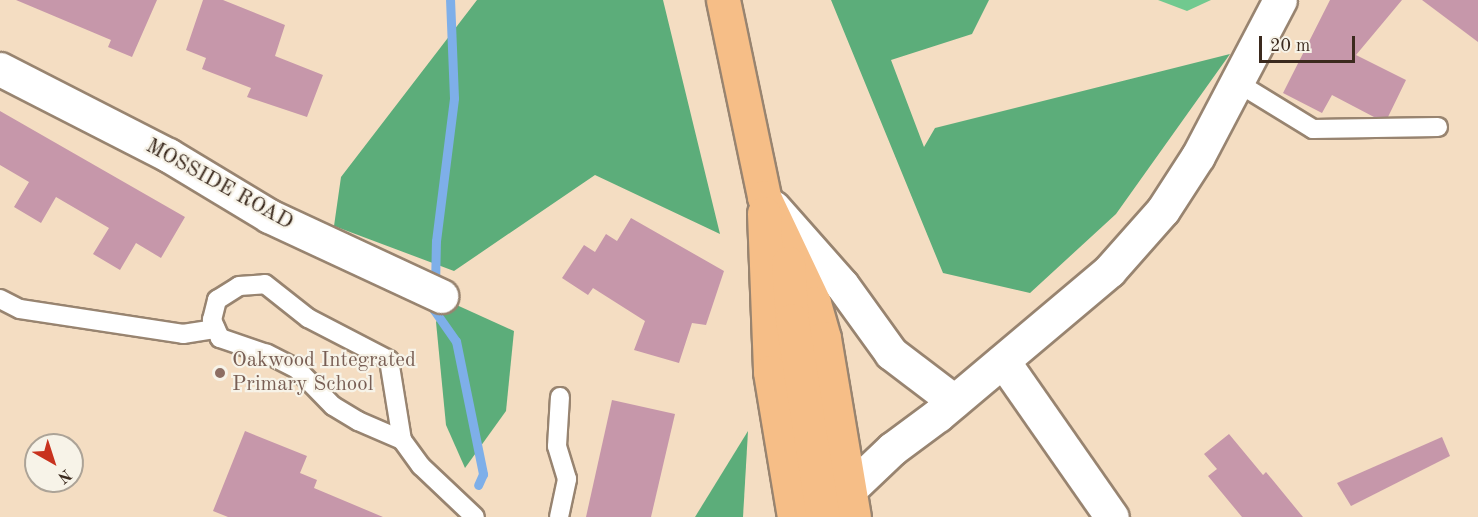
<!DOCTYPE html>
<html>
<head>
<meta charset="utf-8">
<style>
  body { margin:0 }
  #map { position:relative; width:1478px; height:517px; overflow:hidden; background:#f4ddc2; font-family:"Old Standard TT",serif }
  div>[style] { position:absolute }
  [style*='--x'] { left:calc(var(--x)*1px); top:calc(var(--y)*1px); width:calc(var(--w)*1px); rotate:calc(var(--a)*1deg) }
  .green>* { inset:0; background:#71c98f }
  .forest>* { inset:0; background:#5cad7a }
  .stream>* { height:9px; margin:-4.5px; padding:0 4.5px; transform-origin:4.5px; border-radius:4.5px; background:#7eafe9 }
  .building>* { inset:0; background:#c697aa }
  .roads { filter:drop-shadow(2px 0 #988470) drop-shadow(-2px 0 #988470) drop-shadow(0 2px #988470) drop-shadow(0 -2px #988470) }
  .service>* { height:18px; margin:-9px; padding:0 9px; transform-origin:9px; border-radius:9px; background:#fff }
  .minor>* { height:33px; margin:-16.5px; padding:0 16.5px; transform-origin:16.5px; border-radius:16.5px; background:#fff }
  .tertiary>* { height:33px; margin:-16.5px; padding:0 16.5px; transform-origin:16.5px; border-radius:16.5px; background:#fff }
  .trunk>* { height:33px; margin:-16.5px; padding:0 16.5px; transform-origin:16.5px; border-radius:16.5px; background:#f6be87 }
  .dots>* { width:16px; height:16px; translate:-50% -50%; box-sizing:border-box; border:3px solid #f7f3e8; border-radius:50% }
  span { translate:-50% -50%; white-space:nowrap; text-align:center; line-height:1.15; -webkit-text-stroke:4.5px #f7f3e8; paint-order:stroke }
  .street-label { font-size:21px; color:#3b2a1e }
  .education-label { font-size:21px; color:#785e54 }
  .left { translate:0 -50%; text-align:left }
  .north { position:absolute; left:24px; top:433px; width:60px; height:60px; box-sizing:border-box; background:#f7f3e8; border:2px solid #aca397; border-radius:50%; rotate:141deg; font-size:16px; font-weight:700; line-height:24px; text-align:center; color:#3b2a1e }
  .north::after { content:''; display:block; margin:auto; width:21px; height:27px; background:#c8321e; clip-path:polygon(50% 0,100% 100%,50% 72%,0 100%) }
  .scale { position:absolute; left:1259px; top:36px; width:96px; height:27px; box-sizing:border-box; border:3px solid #3b2a1e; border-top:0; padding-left:8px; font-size:18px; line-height:21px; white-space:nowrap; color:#3b2a1e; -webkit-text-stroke:4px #f7f3e8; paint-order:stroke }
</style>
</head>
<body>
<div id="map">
  <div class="green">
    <div style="clip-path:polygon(1158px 0,1211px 0,1187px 11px)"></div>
  </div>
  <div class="forest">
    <div style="clip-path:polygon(477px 0,663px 0,720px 234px,595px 175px,454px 271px,334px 226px,341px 177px)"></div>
    <div style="clip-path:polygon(831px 0,989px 0,972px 34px,891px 60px,924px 147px,935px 128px,1230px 54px,1116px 214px,1030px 293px,943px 273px)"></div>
    <div style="clip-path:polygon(450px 302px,514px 331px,506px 411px,465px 468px,446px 425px,436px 322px)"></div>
    <div style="clip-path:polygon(748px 431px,743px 517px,695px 517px)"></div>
  </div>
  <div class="stream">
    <div style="--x:435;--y:287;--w:46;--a:-88.8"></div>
    <div style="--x:436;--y:241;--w:144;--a:-82.8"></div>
    <div style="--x:454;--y:98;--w:98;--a:-92.3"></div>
    <div style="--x:434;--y:301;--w:9;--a:90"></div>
    <div style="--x:434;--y:310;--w:38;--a:55"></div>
    <div style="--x:456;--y:341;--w:136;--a:78.5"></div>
    <div style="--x:483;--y:474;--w:12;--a:114"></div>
  </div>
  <div class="building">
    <div style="clip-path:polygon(16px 0,157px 0,132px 57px,108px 47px,111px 40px)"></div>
    <div style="clip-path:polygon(203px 0,223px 0,285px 25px,275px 56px,323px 75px,307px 117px,247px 97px,251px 88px,202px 69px,206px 58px,186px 50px)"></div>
    <div style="clip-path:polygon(1330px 0,1402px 0,1356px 55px,1406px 80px,1388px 117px,1374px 117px,1332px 95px,1322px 113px,1283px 93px)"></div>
    <div style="clip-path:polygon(1422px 0,1478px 0,1478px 42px)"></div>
    <div style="clip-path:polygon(0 111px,185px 217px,161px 258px,136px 243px,120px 270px,93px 254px,109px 228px,56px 197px,41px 223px,14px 207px,29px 182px,0 165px)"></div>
    <div style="clip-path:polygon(631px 218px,724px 271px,706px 325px,692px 323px,679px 363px,634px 350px,645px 321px,593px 288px,588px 295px,562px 278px,584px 245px,595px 252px,606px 234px,617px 241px)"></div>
    <div style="clip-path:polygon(612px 400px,675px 414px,651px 517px,586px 517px)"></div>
    <div style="clip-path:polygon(245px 431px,307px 456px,300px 473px,317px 480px,314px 488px,383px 517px,228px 517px,213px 511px)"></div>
    <div style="clip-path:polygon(1229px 434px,1263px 475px,1266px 472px,1303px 517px,1242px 517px,1208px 476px,1217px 469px,1204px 454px)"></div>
    <div style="clip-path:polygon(1442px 437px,1450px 456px,1351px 506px,1337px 483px)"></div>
  </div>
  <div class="roads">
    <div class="service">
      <div style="--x:1238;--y:83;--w:88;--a:31.5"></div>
      <div style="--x:1313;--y:129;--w:125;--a:-0.9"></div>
      <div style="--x:0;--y:299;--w:22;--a:27"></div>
      <div style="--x:20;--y:309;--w:165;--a:8.7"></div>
      <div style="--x:183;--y:334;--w:33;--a:-9"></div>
      <div style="--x:402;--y:440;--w:48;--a:-156.6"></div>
      <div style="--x:358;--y:421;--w:29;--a:-149"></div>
      <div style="--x:333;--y:406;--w:52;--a:-134.2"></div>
      <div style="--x:297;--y:369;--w:34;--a:-153"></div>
      <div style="--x:267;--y:354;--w:50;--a:-161.2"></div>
      <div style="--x:220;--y:338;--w:20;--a:-114"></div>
      <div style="--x:212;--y:320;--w:21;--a:-76"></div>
      <div style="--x:217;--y:300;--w:26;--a:-32"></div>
      <div style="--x:239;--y:286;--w:26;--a:-4"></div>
      <div style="--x:265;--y:284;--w:55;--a:38.3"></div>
      <div style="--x:308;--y:318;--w:91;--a:27.4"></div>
      <div style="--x:389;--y:360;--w:81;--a:80.8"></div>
      <div style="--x:402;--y:440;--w:32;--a:54"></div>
      <div style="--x:421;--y:466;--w:74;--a:43.4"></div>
      <div style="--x:559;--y:517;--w:39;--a:-78"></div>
      <div style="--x:567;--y:479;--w:34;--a:-107"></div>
      <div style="--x:557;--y:446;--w:49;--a:-86.5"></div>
    </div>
    <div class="minor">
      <div style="--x:0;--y:69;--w:189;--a:27.1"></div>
      <div style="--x:168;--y:155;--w:118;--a:31.1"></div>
      <div style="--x:269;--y:216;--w:190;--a:24.9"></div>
      <div style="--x:1003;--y:361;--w:190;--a:55.1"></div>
    </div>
    <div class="tertiary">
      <div style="--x:773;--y:207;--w:104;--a:48.5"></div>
      <div style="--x:842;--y:285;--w:84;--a:54.2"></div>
      <div style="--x:891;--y:353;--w:79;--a:37.3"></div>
      <div style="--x:830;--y:508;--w:86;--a:-43.6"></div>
      <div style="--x:892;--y:449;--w:57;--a:-36.5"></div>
      <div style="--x:938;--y:415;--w:224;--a:-40.1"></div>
      <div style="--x:1109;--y:271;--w:81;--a:-48.5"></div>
      <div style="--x:1163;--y:210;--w:64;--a:-57.1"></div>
      <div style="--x:1198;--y:156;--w:176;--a:-62.3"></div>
    </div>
    <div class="trunk">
      <div style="--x:723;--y:0;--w:201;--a:78.2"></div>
      <div style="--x:764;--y:197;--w:117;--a:64.7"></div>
      <div style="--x:814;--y:303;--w:36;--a:74"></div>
      <div style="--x:824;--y:338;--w:181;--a:80.5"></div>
      <div style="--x:764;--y:213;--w:159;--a:87.8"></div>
      <div style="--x:770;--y:372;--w:147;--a:80.6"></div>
      <div style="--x:788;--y:263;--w:57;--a:86"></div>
      <div style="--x:792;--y:320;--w:199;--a:81.1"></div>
    </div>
  </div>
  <div class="dots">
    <div style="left:220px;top:373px;background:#8d6e63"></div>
  </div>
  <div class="street-label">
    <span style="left:219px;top:185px;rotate:29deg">MOSSIDE ROAD</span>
  </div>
  <div class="education-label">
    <span class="left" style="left:232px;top:373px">Oakwood Integrated<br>Primary School</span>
  </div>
  <div class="north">N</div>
  <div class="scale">20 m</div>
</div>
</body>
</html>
